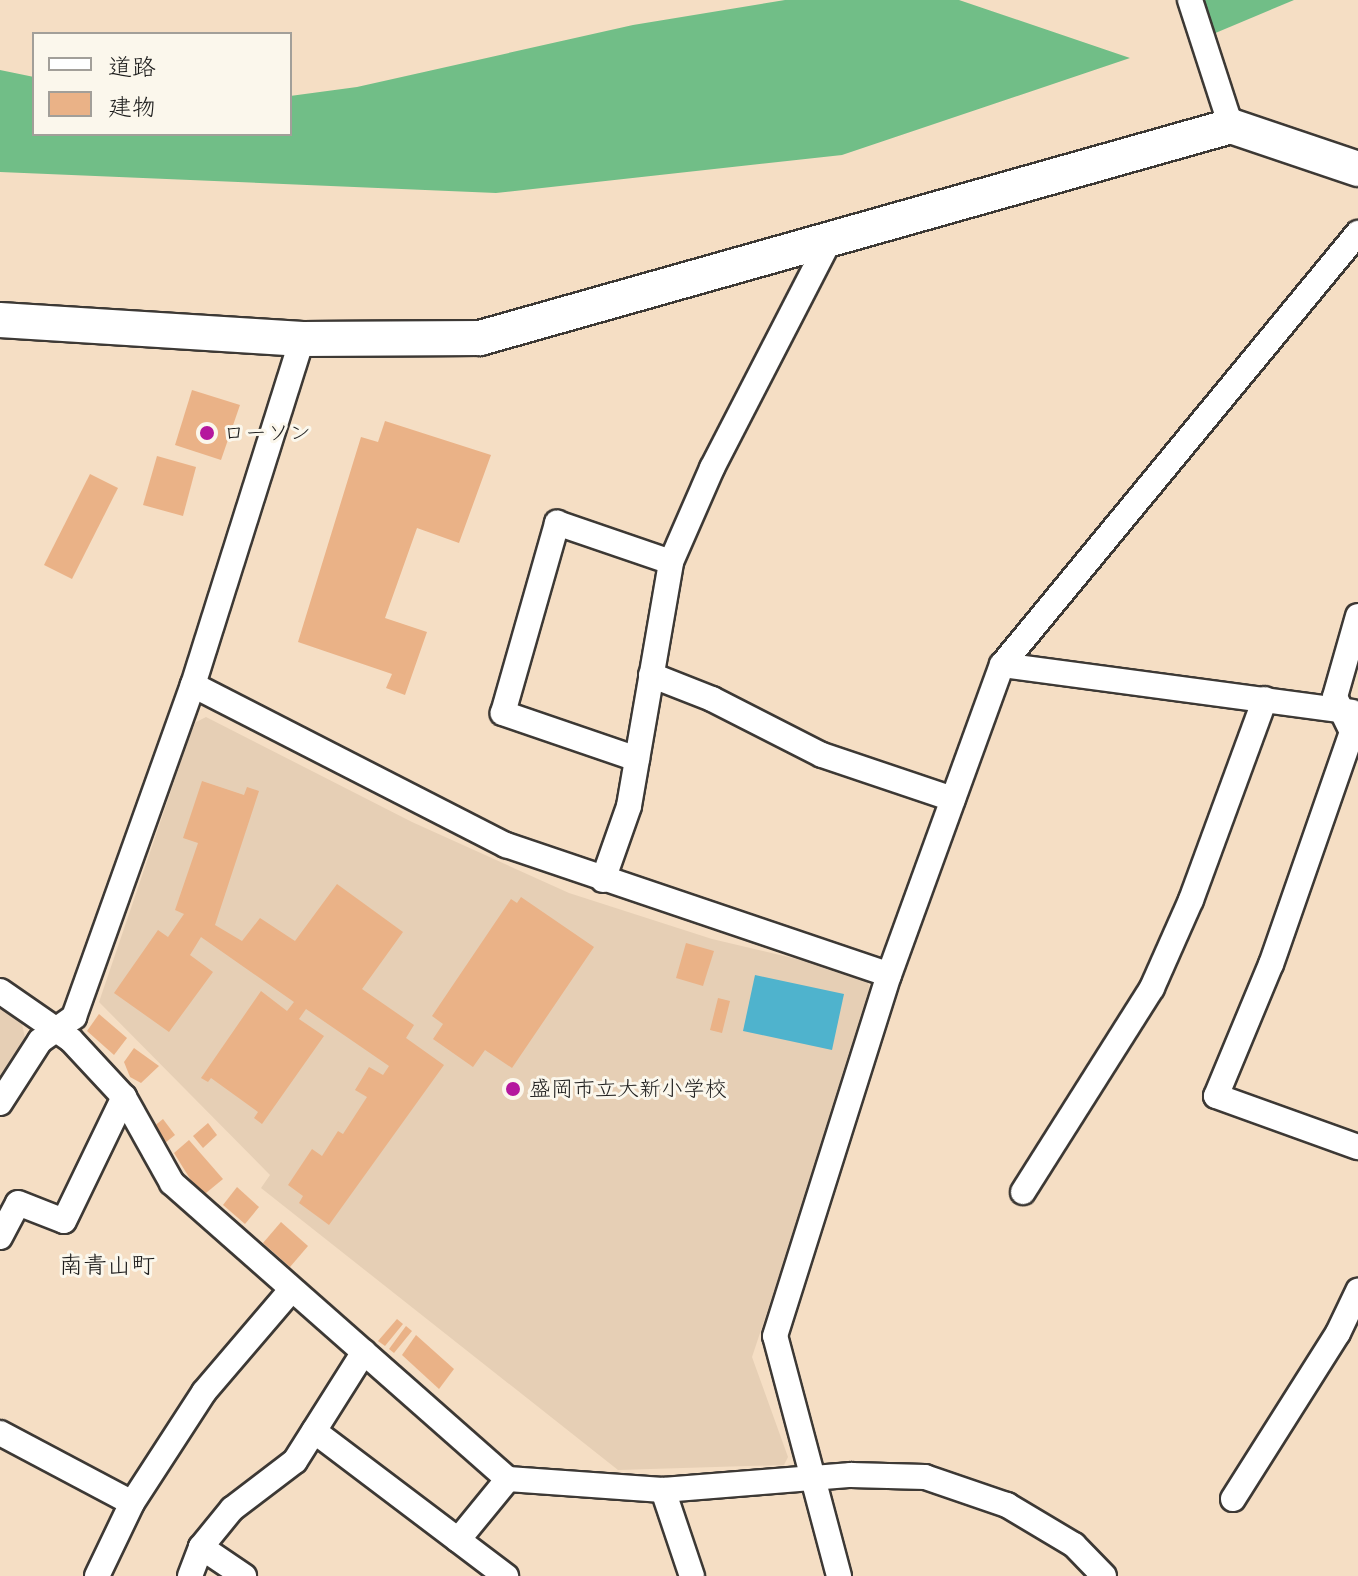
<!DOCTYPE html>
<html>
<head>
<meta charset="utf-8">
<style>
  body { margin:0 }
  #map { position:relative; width:1358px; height:1576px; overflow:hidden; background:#f5dec4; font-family:Delius,"Klee One",sans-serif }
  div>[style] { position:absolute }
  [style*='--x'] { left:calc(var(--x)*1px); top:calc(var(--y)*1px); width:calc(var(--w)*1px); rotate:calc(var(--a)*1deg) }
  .built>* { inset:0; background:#e6cfb5 }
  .forest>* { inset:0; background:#71be87 }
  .water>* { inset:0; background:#4fb3cd }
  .building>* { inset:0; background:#eab287 }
  .roads { filter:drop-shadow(2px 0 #3d3935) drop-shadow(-2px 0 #3d3935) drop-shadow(0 2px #3d3935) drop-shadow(0 -2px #3d3935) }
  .street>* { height:24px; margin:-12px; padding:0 12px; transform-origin:12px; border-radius:12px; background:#fff }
  .secondary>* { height:34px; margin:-17px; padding:0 17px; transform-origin:17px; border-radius:17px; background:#fff }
  .dots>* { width:22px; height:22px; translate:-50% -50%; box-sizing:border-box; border:4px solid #fbf7ec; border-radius:50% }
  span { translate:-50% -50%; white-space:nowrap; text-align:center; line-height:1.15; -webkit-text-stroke:6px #fbf7ec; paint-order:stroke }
  .poi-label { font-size:22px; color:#1c1c1c }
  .left { translate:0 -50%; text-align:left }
  .neighbourhood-label { font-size:24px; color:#1c1c1c }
  .legend { position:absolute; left:32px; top:32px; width:260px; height:104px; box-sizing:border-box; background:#fbf7ec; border:2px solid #a29f99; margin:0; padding:10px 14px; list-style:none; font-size:24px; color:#1c1c1c }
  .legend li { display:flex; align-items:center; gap:16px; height:40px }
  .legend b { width:40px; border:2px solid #a29f99 }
</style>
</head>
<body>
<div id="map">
  <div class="built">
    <div style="clip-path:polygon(206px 717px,412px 822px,569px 893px,712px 939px,864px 975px,873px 994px,752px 1357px,788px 1457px,784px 1465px,618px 1470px,261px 1188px,270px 1175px,99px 1002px,190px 735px,196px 722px)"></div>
    <div style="clip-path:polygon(0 1006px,22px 1024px,25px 1038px,0 1078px)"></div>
  </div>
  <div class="forest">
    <div style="clip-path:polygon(785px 0,959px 0,1130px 58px,842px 155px,496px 193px,0 172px,0 70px,34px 77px,34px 134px,290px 134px,290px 96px,357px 87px,633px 25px)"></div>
    <div style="clip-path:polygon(1189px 0,1294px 0,1194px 42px)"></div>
  </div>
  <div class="water">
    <div style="clip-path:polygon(755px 975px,844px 994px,832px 1050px,743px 1031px)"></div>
  </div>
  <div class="building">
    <div style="clip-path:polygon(192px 390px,240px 405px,221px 460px,175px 445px)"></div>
    <div style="clip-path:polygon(385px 421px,491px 455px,459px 543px,417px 528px,385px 618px,427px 632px,405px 695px,386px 688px,392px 674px,298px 642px,361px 437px,378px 442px)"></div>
    <div style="clip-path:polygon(157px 456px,196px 467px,183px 516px,143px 505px)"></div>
    <div style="clip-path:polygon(90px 474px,118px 488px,72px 579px,44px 565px)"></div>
    <div style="clip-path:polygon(202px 781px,244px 795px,247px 787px,259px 791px,215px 925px,242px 941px,260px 918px,295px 941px,337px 884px,403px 932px,362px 989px,414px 1025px,406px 1038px,444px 1065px,329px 1225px,299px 1203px,303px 1196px,288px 1185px,312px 1149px,322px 1156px,338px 1131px,343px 1134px,367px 1097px,355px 1090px,369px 1067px,383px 1075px,389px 1066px,306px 1009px,299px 1019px,324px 1036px,262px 1124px,254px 1118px,258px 1112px,211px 1078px,208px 1082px,201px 1078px,261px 991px,287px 1011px,294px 1002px,201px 937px,190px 955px,213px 972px,169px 1032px,114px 993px,158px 930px,168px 937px,184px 914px,175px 910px,198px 843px,183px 838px)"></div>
    <div style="clip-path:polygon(521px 897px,594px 947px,512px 1068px,485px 1050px,473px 1067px,433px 1039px,443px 1024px,432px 1016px,511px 899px,517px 903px)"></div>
    <div style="clip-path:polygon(686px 943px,714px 951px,703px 986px,676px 978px)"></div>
    <div style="clip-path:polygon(718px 998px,730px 1001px,722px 1033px,710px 1030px)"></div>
    <div style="clip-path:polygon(99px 1014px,127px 1038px,114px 1055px,87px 1031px)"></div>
    <div style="clip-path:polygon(134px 1048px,159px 1066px,141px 1083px,130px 1077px,124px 1062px)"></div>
    <div style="clip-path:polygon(163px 1119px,175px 1135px,165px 1143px,153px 1127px)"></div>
    <div style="clip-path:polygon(208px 1123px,217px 1135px,203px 1148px,193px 1136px)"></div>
    <div style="clip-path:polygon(189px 1140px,223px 1179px,206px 1193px,197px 1190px,174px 1153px)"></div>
    <div style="clip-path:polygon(237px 1187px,259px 1207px,245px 1224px,223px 1205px)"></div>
    <div style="clip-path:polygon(281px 1222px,308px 1246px,290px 1267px,263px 1243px)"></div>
    <div style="clip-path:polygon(397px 1319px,403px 1324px,385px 1346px,378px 1341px)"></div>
    <div style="clip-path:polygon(406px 1326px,412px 1331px,394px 1353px,389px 1349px)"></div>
    <div style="clip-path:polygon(416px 1335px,454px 1369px,439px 1389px,402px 1355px)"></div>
  </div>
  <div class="roads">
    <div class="street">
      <div style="--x:1190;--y:0;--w:133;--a:72"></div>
      <div style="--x:1358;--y:616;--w:84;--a:105.9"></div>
      <div style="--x:1335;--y:697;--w:39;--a:64"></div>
      <div style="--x:1352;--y:732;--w:246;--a:109.2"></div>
      <div style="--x:1271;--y:964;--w:143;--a:112.6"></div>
      <div style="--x:1216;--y:1096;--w:151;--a:19.8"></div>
      <div style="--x:1002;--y:665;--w:353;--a:7.6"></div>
      <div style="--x:651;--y:675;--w:66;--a:21.5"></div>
      <div style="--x:712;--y:699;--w:123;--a:27"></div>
      <div style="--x:822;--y:755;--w:138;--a:18.6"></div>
      <div style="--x:193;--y:685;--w:352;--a:27.1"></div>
      <div style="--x:506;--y:845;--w:404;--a:18.7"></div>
      <div style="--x:637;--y:759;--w:142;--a:-161.1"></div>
      <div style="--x:503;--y:713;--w:198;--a:-74.1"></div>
      <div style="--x:557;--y:523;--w:120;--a:18.9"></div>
      <div style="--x:603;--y:880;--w:78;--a:-70.6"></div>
      <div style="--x:629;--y:806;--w:248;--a:-80.2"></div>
      <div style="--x:671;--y:562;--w:103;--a:-66.4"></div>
      <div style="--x:712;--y:468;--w:258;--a:-62.7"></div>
      <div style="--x:0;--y:991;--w:86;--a:34.6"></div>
      <div style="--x:71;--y:1040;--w:78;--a:47.1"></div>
      <div style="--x:124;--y:1097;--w:98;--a:60.8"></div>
      <div style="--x:172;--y:1183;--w:448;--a:41.4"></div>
      <div style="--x:508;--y:1479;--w:155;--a:4.1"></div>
      <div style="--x:663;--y:1490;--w:189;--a:-4.6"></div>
      <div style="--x:851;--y:1475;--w:74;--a:1.5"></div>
      <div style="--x:925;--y:1477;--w:87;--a:18.9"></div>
      <div style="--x:1007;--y:1505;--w:78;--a:30.8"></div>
      <div style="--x:1074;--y:1545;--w:43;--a:45.9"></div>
      <div style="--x:0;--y:1103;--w:74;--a:-57.2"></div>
      <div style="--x:40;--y:1041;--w:42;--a:-35.2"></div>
      <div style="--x:74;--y:1017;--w:353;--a:-70.3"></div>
      <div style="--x:193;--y:685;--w:363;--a:-72.5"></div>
      <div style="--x:1023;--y:1192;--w:241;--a:-57.7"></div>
      <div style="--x:1152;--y:988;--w:96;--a:-66.1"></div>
      <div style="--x:1191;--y:900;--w:214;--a:-69.8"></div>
      <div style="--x:0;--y:1237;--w:38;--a:-62"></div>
      <div style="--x:18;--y:1203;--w:49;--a:21.4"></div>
      <div style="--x:64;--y:1221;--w:138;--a:-64.2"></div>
      <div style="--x:314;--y:1431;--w:241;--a:37.1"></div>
      <div style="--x:0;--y:1433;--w:149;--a:27.9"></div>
      <div style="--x:663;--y:1490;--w:91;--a:71.4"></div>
      <div style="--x:1233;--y:1499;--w:196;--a:-57.7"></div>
      <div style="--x:1338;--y:1333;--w:47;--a:-64.5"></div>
      <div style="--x:458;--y:1540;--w:79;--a:-50.7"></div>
      <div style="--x:201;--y:1547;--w:52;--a:34"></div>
      <div style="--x:97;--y:1576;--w:81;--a:-64.4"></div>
      <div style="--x:132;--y:1503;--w:132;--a:-57"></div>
      <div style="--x:204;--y:1392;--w:135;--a:-49.5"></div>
      <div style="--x:190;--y:1576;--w:31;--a:-69"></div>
      <div style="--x:201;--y:1547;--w:49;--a:-50.8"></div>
      <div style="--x:232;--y:1509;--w:79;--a:-37.3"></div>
      <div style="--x:295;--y:1461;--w:129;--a:-57.7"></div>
      <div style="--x:839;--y:1576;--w:248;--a:-104.9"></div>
      <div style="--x:775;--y:1336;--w:379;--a:-72.5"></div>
      <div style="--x:889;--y:975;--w:330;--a:-70"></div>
      <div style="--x:1002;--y:665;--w:560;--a:-50.51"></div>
    </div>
    <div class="secondary">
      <div style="--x:0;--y:320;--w:303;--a:3.6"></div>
      <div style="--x:302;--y:339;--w:178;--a:-0.3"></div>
      <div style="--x:480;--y:338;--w:780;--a:-15.76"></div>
      <div style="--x:1231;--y:126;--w:134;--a:18.7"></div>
    </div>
  </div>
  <div class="dots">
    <div style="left:207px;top:433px;background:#b5179e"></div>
    <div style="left:513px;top:1089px;background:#b5179e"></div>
  </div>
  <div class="poi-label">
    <span class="left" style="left:223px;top:433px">ローソン</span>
    <span class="left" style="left:529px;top:1089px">盛岡市立大新小学校</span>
  </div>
  <div class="neighbourhood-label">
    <span style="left:107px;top:1265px">南青山町</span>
  </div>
  <ul class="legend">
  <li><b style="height:10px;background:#fff"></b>道路</li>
  <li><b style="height:22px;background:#eab287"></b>建物</li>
  </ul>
</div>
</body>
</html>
